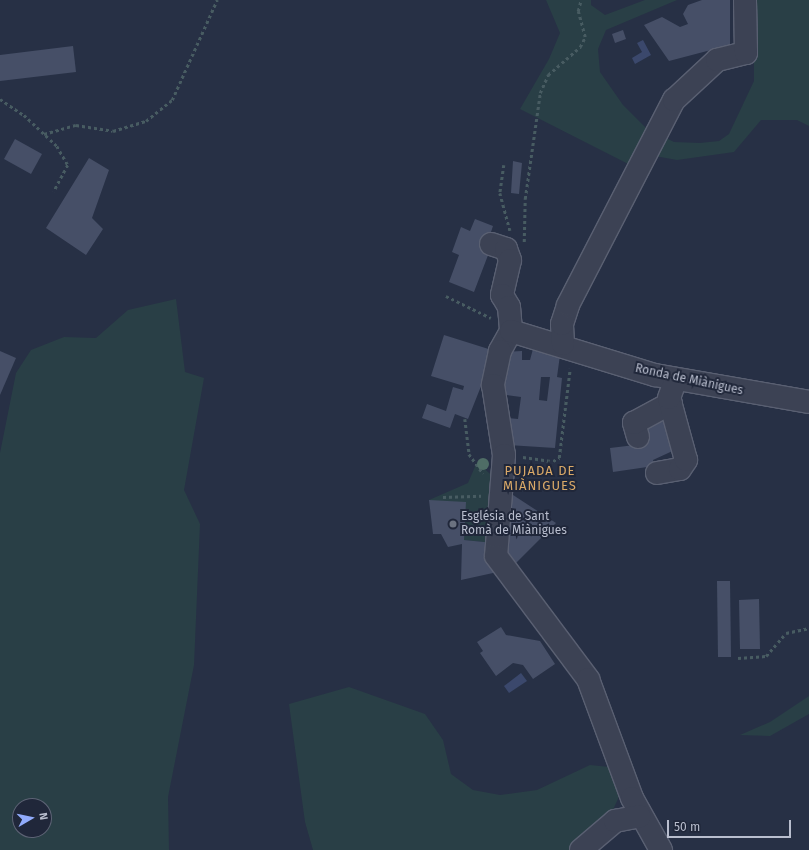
<!DOCTYPE html>
<html>
<head>
<meta charset="utf-8">
<style>
  body { margin:0 }
  #map { position:relative; width:809px; height:850px; overflow:hidden; background:#273045; font-family:"Fira Sans",sans-serif }
  div>[style] { position:absolute }
  [style*='--x'] { left:calc(var(--x)*1px); top:calc(var(--y)*1px); width:calc(var(--w)*1px); rotate:calc(var(--a)*1deg) }
  .green>* { inset:0; background:#293f46 }
  .water>* { inset:0; background:#3b486c }
  .building>* { inset:0; background:#464f67 }
  .path>* { height:2.5px; margin-top:-1.25px; transform-origin:0; background:repeating-linear-gradient(90deg,#485c62 0 3px,transparent 0 6px) }
  .roads { filter:drop-shadow(1px 0 #5a6072) drop-shadow(-1px 0 #5a6072) drop-shadow(0 1px #5a6072) drop-shadow(0 -1px #5a6072) }
  .minor>* { height:22px; margin:-11px; padding:0 11px; transform-origin:11px; border-radius:11px; background:#3c4254 }
  .trees>* { width:12px; height:12px; margin:-6px; border-radius:50%; background:#4f6d66 }
  .dots>* { width:11px; height:11px; translate:-50% -50%; box-sizing:border-box; border:2px solid #20273a; border-radius:50% }
  span { translate:-50% -50%; white-space:nowrap; text-align:center; line-height:1.15; -webkit-text-stroke:4px #20273a; paint-order:stroke }
  .street-label { font-size:12px; color:#b9bece }
  .poi-label { font-size:12px; color:#b9bece }
  .left { translate:0 -50%; text-align:left }
  .neighbourhood-label { font-size:13px; color:#daa968; letter-spacing:1px }
  .north { position:absolute; left:12px; top:798px; width:40px; height:40px; box-sizing:border-box; background:#20273a; border:1px solid #5d6375; border-radius:50%; rotate:81deg; font-size:11px; font-weight:700; line-height:16px; text-align:center; color:#b9bece }
  .north::after { content:''; display:block; margin:auto; width:14px; height:18px; background:#91abfb; clip-path:polygon(50% 0,100% 100%,50% 72%,0 100%) }
  .scale { position:absolute; left:667px; top:820px; width:124px; height:18px; box-sizing:border-box; border:2px solid #b9bece; border-top:0; padding-left:5px; font-size:12px; line-height:14px; white-space:nowrap; color:#b9bece; -webkit-text-stroke:3px #20273a; paint-order:stroke }
</style>
</head>
<body>
<div id="map">
  <div class="green">
    <div style="clip-path:polygon(546px 0,591px 0,591px 5px,605px 15px,645px 0,677px 0,606px 30px,598px 49px,600px 72px,623px 105px,646px 128px,674px 142px,700px 143px,719px 141px,729px 134px,754px 81px,754px 0,809px 0,809px 126px,797px 120px,761px 120px,734px 152px,677px 160px,655px 156px,646px 173px,520px 109px,549px 59px,560px 33px)"></div>
    <div style="clip-path:polygon(evenodd,176px 299px,185px 372px,204px 378px,184px 490px,200px 524px,194px 665px,168px 797px,169px 850px,0 850px,0 453px,16px 373px,31px 350px,64px 337px,96px 338px,128px 310px,176px 299px,20px 806px,44px 806px,44px 830px,20px 830px,20px 806px)"></div>
    <div style="clip-path:polygon(477px 462px,499px 482px,494px 543px,464px 540px,429px 500px,468px 483px)"></div>
    <div style="clip-path:polygon(349px 687px,425px 714px,443px 740px,451px 774px,473px 790px,500px 795px,537px 790px,590px 765px,619px 768px,623px 788px,599px 840px,587px 850px,313px 850px,305px 822px,289px 704px)"></div>
    <div style="clip-path:polygon(809px 696px,809px 714px,770px 736px,740px 735px,770px 722px)"></div>
  </div>
  <div class="water">
    <div style="clip-path:polygon(643px 40px,651px 55px,635px 64px,632px 58px,642px 52px,637px 43px)"></div>
    <div style="clip-path:polygon(521px 673px,527px 681px,509px 693px,504px 686px)"></div>
  </div>
  <div class="building">
    <div style="clip-path:polygon(702px 0,730px 0,730px 45px,669px 61px,644px 25px,662px 17px,680px 27px,688px 24px,683px 14px,688px 5px)"></div>
    <div style="clip-path:polygon(623px 30px,626px 39px,615px 43px,612px 34px)"></div>
    <div style="clip-path:polygon(73px 46px,76px 72px,0 81px,0 55px)"></div>
    <div style="clip-path:polygon(15px 139px,42px 154px,31px 174px,4px 159px)"></div>
    <div style="clip-path:polygon(89px 158px,109px 170px,92px 218px,103px 229px,86px 255px,46px 228px)"></div>
    <div style="clip-path:polygon(513px 161px,522px 163px,519px 194px,511px 193px)"></div>
    <div style="clip-path:polygon(475px 219px,493px 226px,489px 238px,483px 236px,479px 246px,490px 250px,474px 292px,449px 282px,459px 255px,452px 252px,461px 227px,470px 231px)"></div>
    <div style="clip-path:polygon(444px 335px,495px 351px,468px 419px,455px 414px,450px 428px,422px 418px,427px 404px,446px 411px,453px 387px,463px 390px,464px 386px,431px 376px)"></div>
    <div style="clip-path:polygon(evenodd,533px 349px,560px 355px,557px 377px,562px 378px,555px 448px,506px 445px,508px 418px,518px 419px,521px 397px,500px 394px,503px 352px,522px 351px,522px 360px,530px 360px,533px 349px,541px 377px,550px 377px,547px 401px,539px 400px,541px 377px)"></div>
    <div style="clip-path:polygon(0 351px,16px 358px,0 395px)"></div>
    <div style="clip-path:polygon(668px 412px,679px 448px,653px 460px,654px 466px,613px 472px,610px 448px,635px 445px,646px 428px)"></div>
    <div style="clip-path:polygon(513px 495px,556px 523px,512px 567px,501px 557px,506px 508px)"></div>
    <div style="clip-path:polygon(429px 500px,466px 502px,464px 540px,494px 543px,493px 573px,461px 580px,462px 544px,448px 547px,441px 534px,433px 534px)"></div>
    <div style="clip-path:polygon(717px 581px,730px 581px,731px 657px,718px 657px)"></div>
    <div style="clip-path:polygon(759px 599px,760px 649px,740px 649px,739px 600px)"></div>
    <div style="clip-path:polygon(501px 627px,506px 635px,540px 641px,555px 664px,533px 679px,523px 665px,513px 663px,496px 676px,480px 653px,483px 651px,477px 642px)"></div>
  </div>
  <div class="path">
    <div style="--x:0;--y:99;--w:29;--a:34"></div>
    <div style="--x:24;--y:115;--w:45;--a:43.2"></div>
    <div style="--x:57;--y:146;--w:22;--a:60"></div>
    <div style="--x:68;--y:165;--w:30;--a:118"></div>
    <div style="--x:44;--y:134;--w:33;--a:-16"></div>
    <div style="--x:76;--y:125;--w:37;--a:9"></div>
    <div style="--x:113;--y:131;--w:34;--a:-17"></div>
    <div style="--x:146;--y:121;--w:33;--a:-39"></div>
    <div style="--x:172;--y:100;--w:110;--a:-65.8"></div>
    <div style="--x:504;--y:165;--w:28;--a:98"></div>
    <div style="--x:500;--y:193;--w:39;--a:75"></div>
    <div style="--x:524;--y:242;--w:43;--a:-88.7"></div>
    <div style="--x:525;--y:199;--w:107;--a:-81.9"></div>
    <div style="--x:540;--y:93;--w:20;--a:-66"></div>
    <div style="--x:548;--y:75;--w:43;--a:-41.2"></div>
    <div style="--x:580;--y:47;--w:11;--a:-63"></div>
    <div style="--x:585;--y:37;--w:27;--a:-105"></div>
    <div style="--x:578;--y:11;--w:11;--a:-75"></div>
    <div style="--x:446;--y:296;--w:50;--a:26.1"></div>
    <div style="--x:465;--y:419;--w:35;--a:83"></div>
    <div style="--x:469;--y:454;--w:24;--a:54"></div>
    <div style="--x:523;--y:457;--w:30;--a:8"></div>
    <div style="--x:553;--y:461;--w:7;--a:-27"></div>
    <div style="--x:559;--y:458;--w:90;--a:-83"></div>
    <div style="--x:443;--y:497;--w:38;--a:-2"></div>
    <div style="--x:738;--y:658;--w:28;--a:-4"></div>
    <div style="--x:766;--y:656;--w:30;--a:-49"></div>
    <div style="--x:786;--y:633;--w:24;--a:-12"></div>
  </div>
  <div class="roads">
    <div class="minor">
      <div style="--x:491;--y:244;--w:16;--a:18"></div>
      <div style="--x:506;--y:249;--w:12;--a:70"></div>
      <div style="--x:510;--y:260;--w:36;--a:103"></div>
      <div style="--x:502;--y:295;--w:14;--a:60"></div>
      <div style="--x:509;--y:307;--w:24;--a:85"></div>
      <div style="--x:511;--y:331;--w:23;--a:119"></div>
      <div style="--x:500;--y:351;--w:35;--a:102"></div>
      <div style="--x:493;--y:385;--w:71;--a:81.1"></div>
      <div style="--x:504;--y:455;--w:101;--a:94.5"></div>
      <div style="--x:496;--y:556;--w:154;--a:53.2"></div>
      <div style="--x:588;--y:679;--w:127;--a:69.7"></div>
      <div style="--x:632;--y:798;--w:60;--a:60.9"></div>
      <div style="--x:511;--y:331;--w:151;--a:17"></div>
      <div style="--x:655;--y:375;--w:156;--a:9.9"></div>
      <div style="--x:563;--y:344;--w:20;--a:-93"></div>
      <div style="--x:562;--y:324;--w:20;--a:-72"></div>
      <div style="--x:568;--y:305;--w:231;--a:-62.7"></div>
      <div style="--x:674;--y:100;--w:59;--a:-42.9"></div>
      <div style="--x:717;--y:60;--w:30;--a:-14"></div>
      <div style="--x:746;--y:53;--w:53;--a:-91.1"></div>
      <div style="--x:638;--y:437;--w:15;--a:-106"></div>
      <div style="--x:634;--y:423;--w:42;--a:-28.4"></div>
      <div style="--x:657;--y:473;--w:23;--a:-10"></div>
      <div style="--x:680;--y:469;--w:11;--a:-56"></div>
      <div style="--x:686;--y:460;--w:64;--a:-105.3"></div>
      <div style="--x:669;--y:398;--w:20;--a:-70"></div>
      <div style="--x:581;--y:850;--w:45;--a:-40.5"></div>
      <div style="--x:615;--y:821;--w:25;--a:-11"></div>
    </div>
  </div>
  <div class="trees">
    <div style="left:483px;top:464px"></div>
  </div>
  <div class="dots">
    <div style="left:453px;top:524px;background:#6b7280"></div>
  </div>
  <div class="street-label">
    <span style="left:689px;top:380px;rotate:12deg">Ronda de Miànigues</span>
  </div>
  <div class="poi-label">
    <span class="left" style="left:461px;top:524px">Església de Sant<br>Romà de Miànigues</span>
  </div>
  <div class="neighbourhood-label">
    <span style="left:540px;top:479px">PUJADA DE<br>MIÀNIGUES</span>
  </div>
  <div class="north">N</div>
  <div class="scale">50 m</div>
</div>
</body>
</html>
